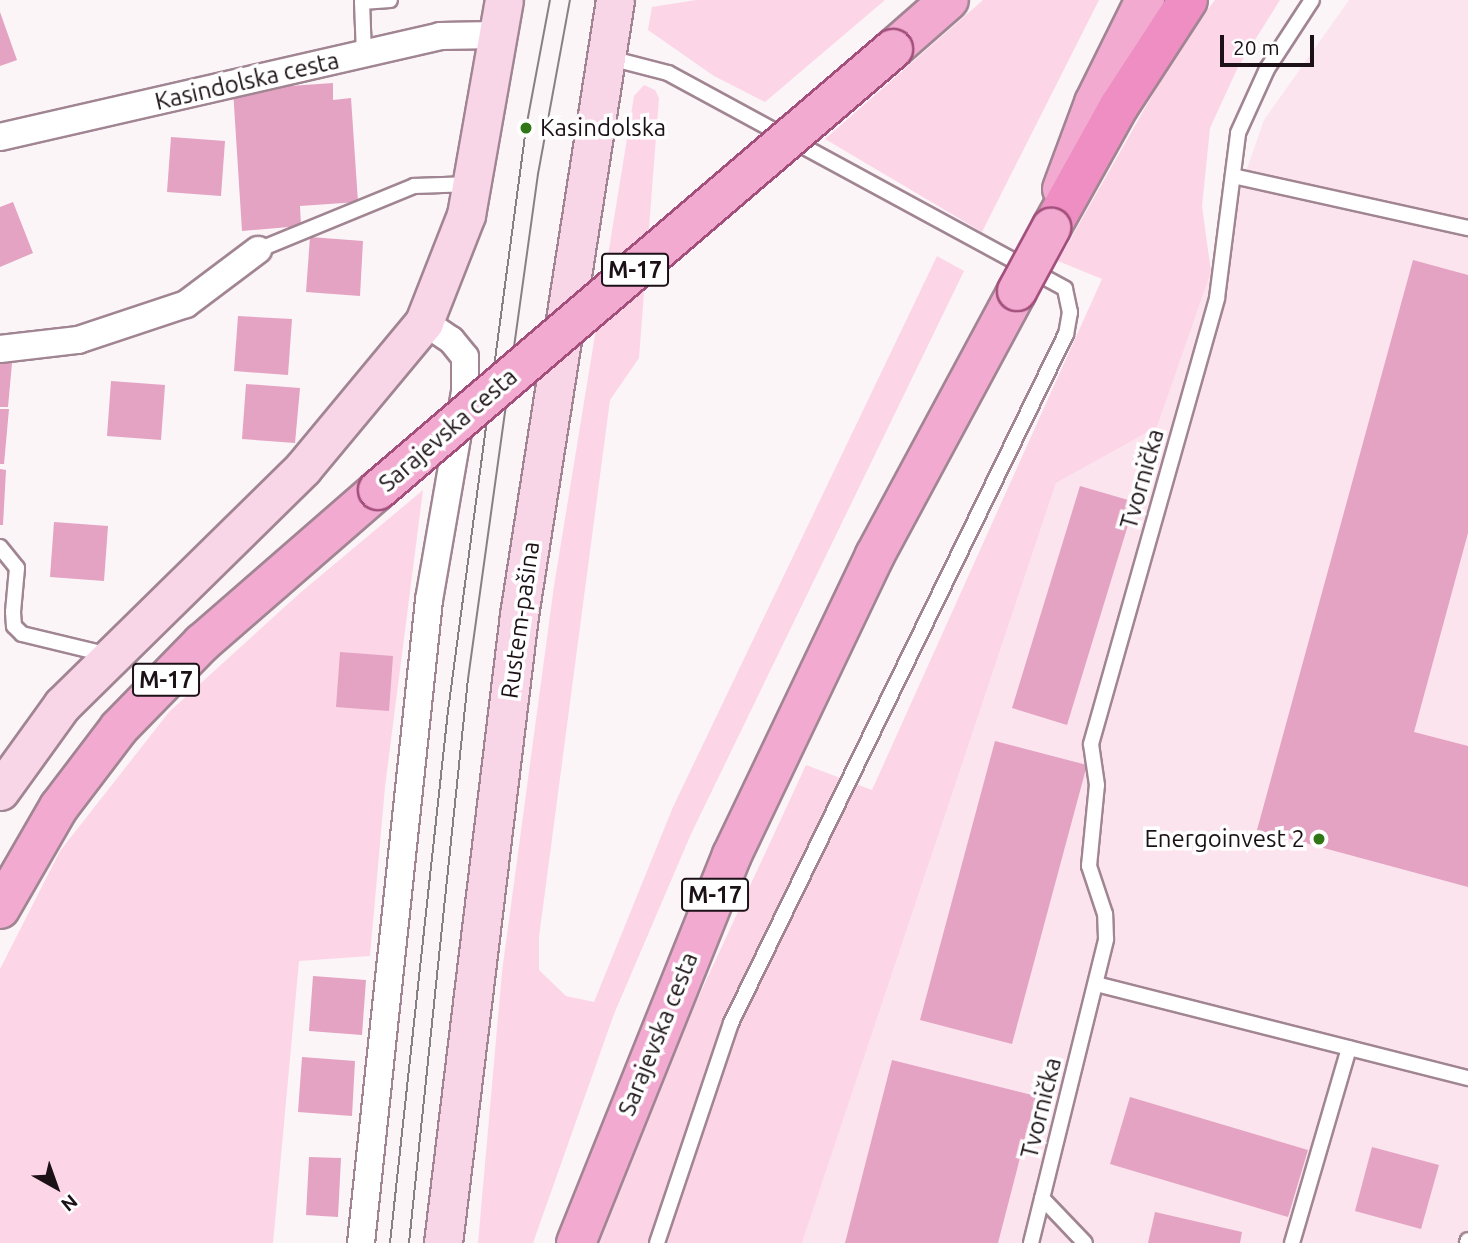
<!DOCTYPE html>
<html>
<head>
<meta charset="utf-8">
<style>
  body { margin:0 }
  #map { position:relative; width:1468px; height:1243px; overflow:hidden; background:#fbf5f8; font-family:Ubuntu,sans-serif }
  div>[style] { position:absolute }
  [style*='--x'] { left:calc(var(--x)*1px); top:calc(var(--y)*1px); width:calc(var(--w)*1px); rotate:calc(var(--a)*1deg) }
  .built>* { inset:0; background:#fbe4ee }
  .green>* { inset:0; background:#fcd5e7 }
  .building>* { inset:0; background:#e4a3c2 }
  .roads { filter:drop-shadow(2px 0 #a18592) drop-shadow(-2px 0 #a18592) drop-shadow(0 2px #a18592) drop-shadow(0 -2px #a18592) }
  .service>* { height:14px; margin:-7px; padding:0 7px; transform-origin:7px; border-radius:7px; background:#fff }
  .minor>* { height:26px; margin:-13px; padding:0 13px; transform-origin:13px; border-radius:13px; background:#fff }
  .secondary>* { height:37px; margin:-18.5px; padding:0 18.5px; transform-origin:18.5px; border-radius:18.5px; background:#f9d5e8 }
  .primary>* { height:38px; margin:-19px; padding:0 19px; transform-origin:19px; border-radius:19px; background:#f2aad1 }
  .trunk>* { height:38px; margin:-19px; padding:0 19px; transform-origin:19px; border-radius:19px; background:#ee8ec2 }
  .tram>* { height:2px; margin:-1px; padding:0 1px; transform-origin:1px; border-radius:1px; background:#888084 }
  .bridges { filter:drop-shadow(2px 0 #a2507b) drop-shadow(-2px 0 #a2507b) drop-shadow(0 2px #a2507b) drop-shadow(0 -2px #a2507b) }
  .primary-bridge>* { height:38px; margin:-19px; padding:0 19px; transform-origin:19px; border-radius:19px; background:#f2aad1 }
  .dots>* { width:19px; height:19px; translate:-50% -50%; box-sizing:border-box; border:4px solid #fff; border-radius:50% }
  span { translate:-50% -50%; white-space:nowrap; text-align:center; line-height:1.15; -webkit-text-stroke:7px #fff; paint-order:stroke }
  .shield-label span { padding:2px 5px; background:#fff; border:2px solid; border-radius:5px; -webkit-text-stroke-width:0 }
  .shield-label { font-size:23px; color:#1b1116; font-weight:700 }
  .street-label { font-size:24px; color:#1b1116 }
  .poi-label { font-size:24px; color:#1b1116 }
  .left { translate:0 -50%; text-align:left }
  .right { translate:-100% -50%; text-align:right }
  .north { position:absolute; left:21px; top:1152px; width:70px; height:70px; -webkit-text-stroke:5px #fff; paint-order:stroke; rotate:140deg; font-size:19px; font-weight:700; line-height:28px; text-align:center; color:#1b1116 }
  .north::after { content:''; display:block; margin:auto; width:24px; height:32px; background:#1b1116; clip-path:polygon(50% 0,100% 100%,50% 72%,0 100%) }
  .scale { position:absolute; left:1220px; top:35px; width:94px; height:32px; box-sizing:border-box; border:4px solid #1b1116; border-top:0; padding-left:9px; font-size:21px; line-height:24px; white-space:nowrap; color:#1b1116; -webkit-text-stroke:5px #fff; paint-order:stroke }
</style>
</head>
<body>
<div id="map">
  <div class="built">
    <div style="clip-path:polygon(1349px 0,1468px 0,1468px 1243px,802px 1243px,1056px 483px,1157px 427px,1264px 120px)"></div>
  </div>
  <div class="green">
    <div style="clip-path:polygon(696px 0,885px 0,765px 102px,714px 76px,648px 30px,652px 7px)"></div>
    <div style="clip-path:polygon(983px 0,1099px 0,982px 232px,825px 139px)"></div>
    <div style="clip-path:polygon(1215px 0,1280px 0,1238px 67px,1210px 128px,1202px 206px,1211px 272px,1157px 427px,1056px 483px,802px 1243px,592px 1243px,679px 1039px,806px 765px,872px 790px,1102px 279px,1058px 261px,1182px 43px)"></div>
    <div style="clip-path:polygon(644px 85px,655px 90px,659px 98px,639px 358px,610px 400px,539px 937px,539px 970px,566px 996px,594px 1002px,673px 807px,937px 256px,964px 271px,691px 834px,614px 1014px,533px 1243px,478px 1243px,502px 972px,554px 586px,634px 96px)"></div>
    <div style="clip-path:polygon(423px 490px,385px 787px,370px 956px,299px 961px,273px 1243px,0 1243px,0 969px,60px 851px,169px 712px,300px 593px)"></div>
  </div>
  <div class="building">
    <div style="clip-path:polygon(0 12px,17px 60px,0 66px)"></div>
    <div style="clip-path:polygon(333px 83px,333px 100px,351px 98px,358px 202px,300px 206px,301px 226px,242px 231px,233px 90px)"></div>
    <div style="clip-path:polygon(171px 137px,225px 141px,221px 196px,167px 192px)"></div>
    <div style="clip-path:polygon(13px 202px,33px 253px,0 267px,0 207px)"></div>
    <div style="clip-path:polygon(310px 237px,363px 241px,360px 296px,306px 292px)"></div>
    <div style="clip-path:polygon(1413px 260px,1468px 275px,1468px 533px,1414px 732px,1468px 746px,1468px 887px,1257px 830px)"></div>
    <div style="clip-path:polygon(238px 316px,292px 319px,288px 375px,234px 371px)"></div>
    <div style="clip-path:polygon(0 351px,13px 352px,8px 407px,0 407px)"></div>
    <div style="clip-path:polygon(111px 381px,165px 385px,161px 440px,107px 436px)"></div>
    <div style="clip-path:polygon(246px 384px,300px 388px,295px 443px,242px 439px)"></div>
    <div style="clip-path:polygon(0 409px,9px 409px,4px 464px,0 464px)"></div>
    <div style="clip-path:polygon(0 469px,6px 470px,3px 525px,0 525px)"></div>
    <div style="clip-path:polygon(1080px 486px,1135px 502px,1067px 725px,1012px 708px)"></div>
    <div style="clip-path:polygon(54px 522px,108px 526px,104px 581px,50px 577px)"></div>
    <div style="clip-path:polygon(340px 652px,393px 656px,389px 711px,336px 707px)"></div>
    <div style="clip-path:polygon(995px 741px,1087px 765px,1012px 1044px,920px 1020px)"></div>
    <div style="clip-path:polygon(313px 976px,366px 980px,362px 1035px,309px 1031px)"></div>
    <div style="clip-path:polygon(302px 1057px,355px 1061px,352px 1116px,298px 1112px)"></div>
    <div style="clip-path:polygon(892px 1060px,1036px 1096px,998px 1243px,845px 1243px)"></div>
    <div style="clip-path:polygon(1130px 1097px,1308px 1150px,1288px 1217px,1110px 1164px)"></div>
    <div style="clip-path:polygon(1372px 1147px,1439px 1165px,1421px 1229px,1355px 1211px)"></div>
    <div style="clip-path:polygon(309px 1157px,341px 1158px,338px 1217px,306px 1215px)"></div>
    <div style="clip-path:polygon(1155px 1212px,1242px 1232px,1240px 1243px,1148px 1243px)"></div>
  </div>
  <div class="roads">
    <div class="service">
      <div style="--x:364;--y:54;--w:52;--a:-92.2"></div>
      <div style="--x:362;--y:2;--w:28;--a:-4"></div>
      <div style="--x:606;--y:57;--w:64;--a:14.5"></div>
      <div style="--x:668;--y:73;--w:452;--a:28.5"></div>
      <div style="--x:1065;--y:289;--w:24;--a:78"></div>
      <div style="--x:1070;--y:312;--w:22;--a:100"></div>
      <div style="--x:1066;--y:334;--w:766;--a:115.93"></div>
      <div style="--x:731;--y:1023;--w:232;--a:108.6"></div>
      <div style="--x:1233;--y:176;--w:241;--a:12.5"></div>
      <div style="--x:258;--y:250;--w:169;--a:-22.3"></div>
      <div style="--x:414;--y:186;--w:58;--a:-2"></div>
      <div style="--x:0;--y:547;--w:27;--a:51"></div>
      <div style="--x:17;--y:568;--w:44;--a:95.2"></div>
      <div style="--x:13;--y:612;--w:14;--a:86"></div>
      <div style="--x:14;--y:626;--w:11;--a:45"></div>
      <div style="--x:22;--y:634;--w:89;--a:13.6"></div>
      <div style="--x:1096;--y:984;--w:384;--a:14.2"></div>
      <div style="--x:1042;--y:1198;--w:62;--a:46.3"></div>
      <div style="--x:1031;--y:1243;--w:313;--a:-76.1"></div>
      <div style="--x:1106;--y:939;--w:25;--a:-92"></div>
      <div style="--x:1105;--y:914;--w:51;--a:-108.4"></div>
      <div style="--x:1089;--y:866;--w:81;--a:-84.4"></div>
      <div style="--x:1097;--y:785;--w:41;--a:-98.3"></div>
      <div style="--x:1091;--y:744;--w:463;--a:-74.2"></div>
      <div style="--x:1217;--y:298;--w:166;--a:-82.7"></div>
      <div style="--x:1238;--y:133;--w:70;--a:-65.6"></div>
      <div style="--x:1267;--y:69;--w:82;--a:-56.9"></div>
      <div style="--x:1292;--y:1243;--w:203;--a:-73.7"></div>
      <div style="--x:1467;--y:1243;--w:3;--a:-72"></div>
    </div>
    <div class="minor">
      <div style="--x:0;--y:137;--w:451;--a:-12.9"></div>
      <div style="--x:440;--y:36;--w:56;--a:-1"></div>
      <div style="--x:0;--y:349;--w:79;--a:-6.6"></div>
      <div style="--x:78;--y:340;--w:114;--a:-18.4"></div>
      <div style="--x:186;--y:304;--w:90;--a:-36.9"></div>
      <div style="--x:361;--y:1243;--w:647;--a:-83.96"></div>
      <div style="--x:429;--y:600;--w:212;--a:-80.2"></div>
      <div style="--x:465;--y:391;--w:34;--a:-90"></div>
      <div style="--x:465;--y:357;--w:22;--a:-129"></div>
      <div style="--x:451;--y:340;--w:32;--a:-146"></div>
    </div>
    <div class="secondary">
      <div style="--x:0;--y:791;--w:106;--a:-54.2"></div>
      <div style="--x:62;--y:705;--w:338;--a:-44.5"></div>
      <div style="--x:303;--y:468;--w:190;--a:-50.3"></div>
      <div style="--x:424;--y:322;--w:115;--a:-68.6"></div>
      <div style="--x:466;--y:215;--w:218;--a:-80"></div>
      <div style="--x:443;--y:1243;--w:633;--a:-83.1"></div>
      <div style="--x:519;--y:615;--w:622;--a:-81.13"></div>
    </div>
    <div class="primary">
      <div style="--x:893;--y:49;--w:74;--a:-41.2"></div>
      <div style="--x:1062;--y:189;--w:92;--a:-69.6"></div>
      <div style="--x:1094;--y:103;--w:115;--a:-63.7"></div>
      <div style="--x:0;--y:909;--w:118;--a:-60"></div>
      <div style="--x:59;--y:807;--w:99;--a:-52.8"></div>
      <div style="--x:119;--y:728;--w:119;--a:-45.7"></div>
      <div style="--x:202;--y:643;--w:233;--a:-41"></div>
      <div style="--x:576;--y:1243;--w:418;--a:-68.1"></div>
      <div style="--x:732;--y:855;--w:332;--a:-64.5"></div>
      <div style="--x:875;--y:555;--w:300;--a:-61.7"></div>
    </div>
    <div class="trunk">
      <div style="--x:1051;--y:228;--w:140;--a:-60.9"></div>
      <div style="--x:1119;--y:106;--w:126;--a:-56.9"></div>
    </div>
  </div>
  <div class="tram">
    <div style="--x:390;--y:1243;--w:535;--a:-83.78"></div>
    <div style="--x:448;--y:711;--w:588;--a:-82.38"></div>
    <div style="--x:526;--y:128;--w:130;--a:-79.4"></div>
    <div style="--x:409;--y:1243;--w:567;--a:-84.03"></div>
    <div style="--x:468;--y:679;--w:510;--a:-82.11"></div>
    <div style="--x:538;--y:174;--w:177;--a:-79.6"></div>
  </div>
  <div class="bridges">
    <div class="primary-bridge">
      <div style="--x:1017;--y:291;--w:72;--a:-61.6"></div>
      <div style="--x:378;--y:490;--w:678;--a:-40.57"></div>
    </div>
  </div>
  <div class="dots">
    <div style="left:526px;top:128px;background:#307516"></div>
    <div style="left:1319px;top:839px;background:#307516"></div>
  </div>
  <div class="shield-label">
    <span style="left:635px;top:270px">M-17</span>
    <span style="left:166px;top:680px">M-17</span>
    <span style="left:715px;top:895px">M-17</span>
  </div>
  <div class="street-label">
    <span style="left:247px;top:81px;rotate:-13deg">Kasindolska cesta</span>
    <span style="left:448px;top:430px;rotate:-41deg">Sarajevska cesta</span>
    <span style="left:1142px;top:479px;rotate:-74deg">Tvornička</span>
    <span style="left:520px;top:620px;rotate:-82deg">Rustem-pašina</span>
    <span style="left:658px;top:1034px;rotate:-68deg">Sarajevska cesta</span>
    <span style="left:1041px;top:1108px;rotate:-76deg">Tvornička</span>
  </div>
  <div class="poi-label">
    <span class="left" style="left:540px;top:128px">Kasindolska</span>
    <span class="right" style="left:1305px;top:839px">Energoinvest 2</span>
  </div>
  <div class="north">N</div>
  <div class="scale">20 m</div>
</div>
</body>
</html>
